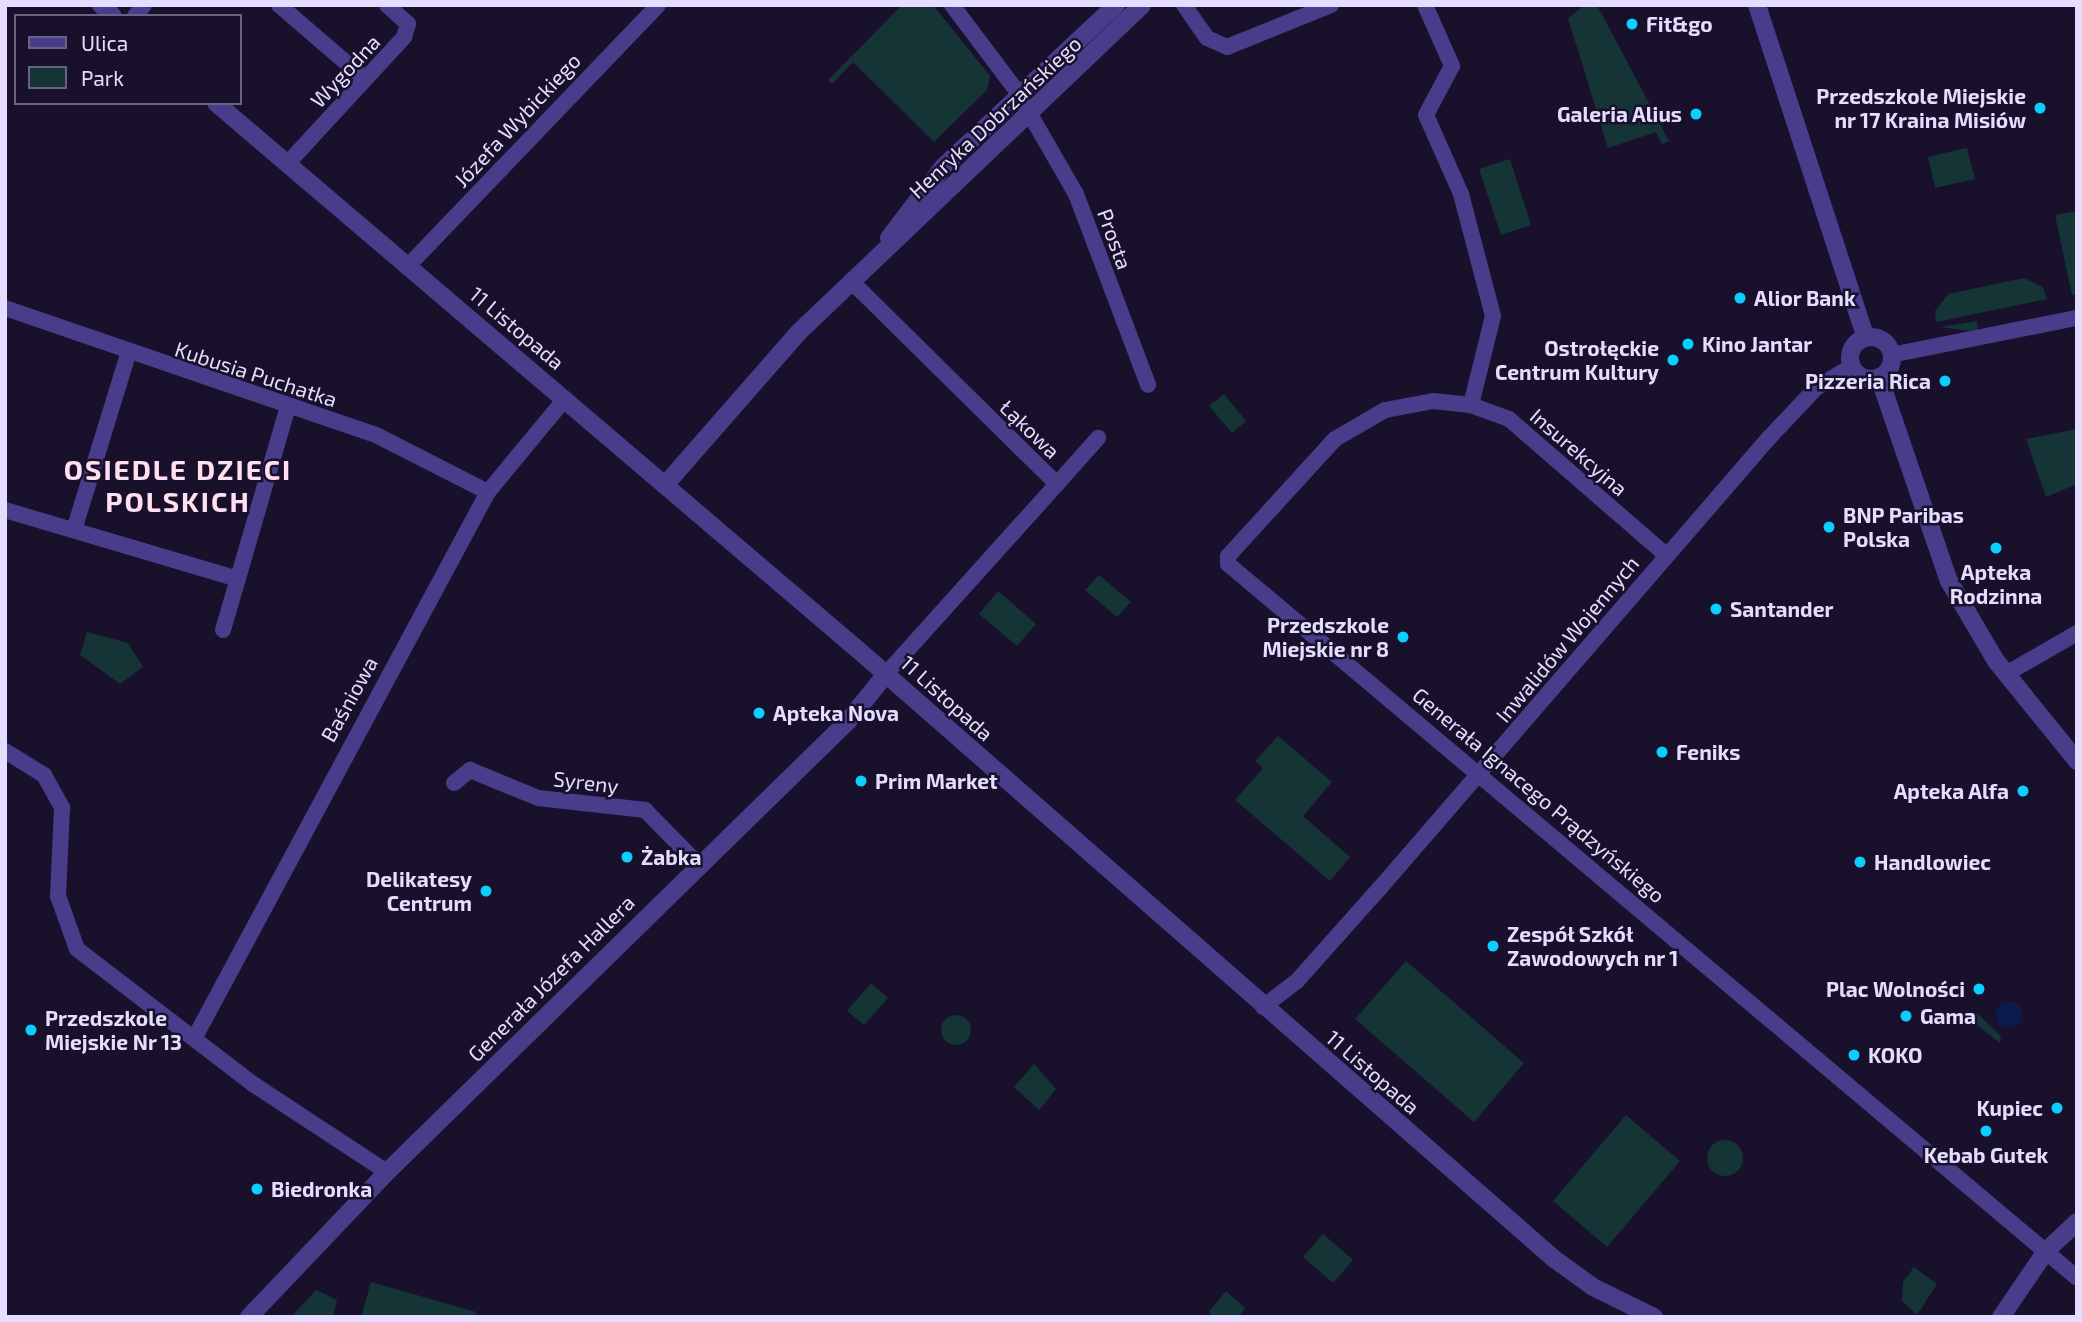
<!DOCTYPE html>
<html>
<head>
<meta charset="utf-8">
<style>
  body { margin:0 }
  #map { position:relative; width:2082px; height:1322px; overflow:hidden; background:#19112c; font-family:"Exo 2",sans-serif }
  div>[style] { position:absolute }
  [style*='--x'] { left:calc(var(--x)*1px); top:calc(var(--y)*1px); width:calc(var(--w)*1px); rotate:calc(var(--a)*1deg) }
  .green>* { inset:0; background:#143436 }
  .round { border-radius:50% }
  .water>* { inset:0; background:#0b1c4c }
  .minor>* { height:16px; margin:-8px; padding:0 8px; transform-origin:8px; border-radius:8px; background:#473d8b }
  .tertiary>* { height:18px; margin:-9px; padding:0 9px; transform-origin:9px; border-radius:9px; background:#473d8b }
  .tertiary>.ring { margin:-9px; padding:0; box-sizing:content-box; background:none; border:18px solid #473d8b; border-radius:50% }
  .dots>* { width:19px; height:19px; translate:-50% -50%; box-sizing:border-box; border:4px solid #19112c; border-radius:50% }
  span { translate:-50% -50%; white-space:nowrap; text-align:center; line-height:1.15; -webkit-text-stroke:5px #19112c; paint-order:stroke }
  .poi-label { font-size:21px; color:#e4ddff; font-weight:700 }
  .left { translate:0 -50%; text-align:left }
  .right { translate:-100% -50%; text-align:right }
  .street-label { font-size:21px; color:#e4ddff }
  .district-label { font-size:28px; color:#ffdff0; font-weight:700; letter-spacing:2px }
  .frame { position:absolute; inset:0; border:7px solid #e4ddff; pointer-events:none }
  .legend { position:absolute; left:14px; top:14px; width:228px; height:91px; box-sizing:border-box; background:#19112c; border:2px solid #6a6380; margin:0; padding:9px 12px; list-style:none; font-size:21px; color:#e4ddff }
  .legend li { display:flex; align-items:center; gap:14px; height:35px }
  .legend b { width:35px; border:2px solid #6a6380 }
</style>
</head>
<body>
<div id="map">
  <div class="green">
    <div style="clip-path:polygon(902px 5px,933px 5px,990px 76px,987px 90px,934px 142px,853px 62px,832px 84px,828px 80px)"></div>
    <div style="clip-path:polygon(1585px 5px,1597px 5px,1669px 141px,1662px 144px,1656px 132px,1608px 148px,1568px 18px)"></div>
    <div style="clip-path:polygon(1967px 148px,1975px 179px,1935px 188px,1928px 157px)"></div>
    <div style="clip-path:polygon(1510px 159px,1531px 225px,1501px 235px,1479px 169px)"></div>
    <div style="clip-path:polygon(2077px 211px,2077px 294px,2072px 295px,2055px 215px)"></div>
    <div style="clip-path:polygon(2024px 278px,2043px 287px,2047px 299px,1936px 322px,1935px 311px,1948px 294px)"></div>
    <div style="clip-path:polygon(1977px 321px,1978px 332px,1940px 327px)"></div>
    <div style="clip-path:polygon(1224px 394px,1246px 421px,1232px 433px,1209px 406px)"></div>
    <div style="clip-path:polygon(2077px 429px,2077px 484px,2046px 497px,2026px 439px)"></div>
    <div style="clip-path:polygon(1099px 575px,1131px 602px,1117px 617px,1085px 590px)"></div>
    <div style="clip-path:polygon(998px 591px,1036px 624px,1017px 646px,979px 614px)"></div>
    <div style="clip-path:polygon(87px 632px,128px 643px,143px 667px,120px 684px,80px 655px)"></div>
    <div style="clip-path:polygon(1278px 736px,1332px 782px,1303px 816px,1350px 857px,1330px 881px,1235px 800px,1263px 768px,1255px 761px)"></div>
    <div style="clip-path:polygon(1406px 961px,1524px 1063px,1474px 1122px,1355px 1019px)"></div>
    <div style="clip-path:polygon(871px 983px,888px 998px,864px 1025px,847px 1011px)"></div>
    <div style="clip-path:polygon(1977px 1013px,2001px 1036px,2000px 1043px,1970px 1020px)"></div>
    <div class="round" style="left:941px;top:1015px;width:30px;height:30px"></div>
    <div style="clip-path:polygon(1034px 1064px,1056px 1089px,1039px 1110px,1014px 1087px)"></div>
    <div style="clip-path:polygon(1626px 1115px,1680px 1161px,1607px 1247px,1553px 1201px)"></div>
    <div class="round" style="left:1707px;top:1140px;width:36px;height:36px"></div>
    <div style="clip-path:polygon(1323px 1234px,1353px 1260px,1333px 1283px,1303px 1257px)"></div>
    <div style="clip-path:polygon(1914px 1267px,1937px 1284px,1917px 1315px,1902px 1301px,1903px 1282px)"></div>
    <div style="clip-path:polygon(371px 1282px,476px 1312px,475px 1317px,361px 1317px)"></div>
    <div style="clip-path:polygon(316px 1290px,337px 1300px,333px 1317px,291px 1317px)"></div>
    <div style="clip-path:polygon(1226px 1291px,1245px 1308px,1238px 1317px,1212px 1317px,1209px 1311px)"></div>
  </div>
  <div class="water">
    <div class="round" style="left:1996px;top:1002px;width:26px;height:26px"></div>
  </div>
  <div class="minor">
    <div style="--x:279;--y:5;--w:113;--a:40.7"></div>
    <div style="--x:952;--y:5;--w:106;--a:53"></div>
    <div style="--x:1016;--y:90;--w:120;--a:60"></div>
    <div style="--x:1076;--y:194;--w:204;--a:69.3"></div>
    <div style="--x:1184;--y:5;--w:40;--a:55.1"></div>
    <div style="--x:1207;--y:38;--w:22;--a:24"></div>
    <div style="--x:1227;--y:47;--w:112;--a:-22"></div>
    <div style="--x:1425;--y:5;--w:67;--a:66.1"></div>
    <div style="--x:1452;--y:66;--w:55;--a:118"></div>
    <div style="--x:1426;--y:115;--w:86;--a:66.1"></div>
    <div style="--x:1461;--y:194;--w:126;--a:75.3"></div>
    <div style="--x:1493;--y:316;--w:92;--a:103.9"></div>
    <div style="--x:135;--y:16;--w:14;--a:-51"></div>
    <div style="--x:287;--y:164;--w:173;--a:-47.3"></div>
    <div style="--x:404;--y:37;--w:14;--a:-73"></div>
    <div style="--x:408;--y:24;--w:28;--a:-138"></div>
    <div style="--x:408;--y:266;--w:361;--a:-46.2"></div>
    <div style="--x:851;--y:281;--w:289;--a:44.6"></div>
    <div style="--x:1057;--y:484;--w:256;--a:132"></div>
    <div style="--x:5;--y:308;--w:394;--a:18.9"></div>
    <div style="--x:378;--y:436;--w:123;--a:27"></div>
    <div style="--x:1891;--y:355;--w:190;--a:-11.3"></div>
    <div style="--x:1057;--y:484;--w:62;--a:-48.3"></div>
    <div style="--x:5;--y:510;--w:243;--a:16.5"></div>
    <div style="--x:74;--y:530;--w:184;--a:-72.9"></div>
    <div style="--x:1666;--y:555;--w:208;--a:-139.1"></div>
    <div style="--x:1509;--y:419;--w:40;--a:-159.8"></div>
    <div style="--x:1471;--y:405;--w:38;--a:-174"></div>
    <div style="--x:1433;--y:401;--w:49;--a:169.4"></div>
    <div style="--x:1385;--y:410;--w:58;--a:149.9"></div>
    <div style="--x:1335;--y:439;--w:159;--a:132.4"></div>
    <div style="--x:1228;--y:556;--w:8;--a:90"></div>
    <div style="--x:1228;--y:564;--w:1109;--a:40.06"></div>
    <div style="--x:223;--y:630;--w:233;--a:-73.8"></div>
    <div style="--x:2006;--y:674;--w:82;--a:-30"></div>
    <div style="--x:5;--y:751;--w:46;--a:31.6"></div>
    <div style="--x:44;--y:775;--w:38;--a:61"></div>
    <div style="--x:62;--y:808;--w:88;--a:92.6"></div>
    <div style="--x:58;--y:896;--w:56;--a:70.3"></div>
    <div style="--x:77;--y:949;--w:222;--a:37.5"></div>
    <div style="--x:253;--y:1084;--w:160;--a:33.3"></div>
    <div style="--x:454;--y:783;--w:21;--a:-39"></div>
    <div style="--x:470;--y:770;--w:74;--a:22.4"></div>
    <div style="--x:538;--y:798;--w:108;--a:6.4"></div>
    <div style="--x:645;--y:810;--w:78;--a:45.5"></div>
    <div style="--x:1263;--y:1007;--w:43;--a:-37.4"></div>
    <div style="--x:1297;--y:981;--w:125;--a:-48.3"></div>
    <div style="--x:1380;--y:888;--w:593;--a:-49.17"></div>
    <div style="--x:1768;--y:439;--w:70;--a:-46.7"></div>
    <div style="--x:1816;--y:388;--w:42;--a:-31.4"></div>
    <div style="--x:195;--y:1037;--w:619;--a:-61.74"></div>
    <div style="--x:488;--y:492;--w:121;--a:-50.4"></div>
  </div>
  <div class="tertiary">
    <div style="--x:101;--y:5;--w:16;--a:43"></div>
    <div style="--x:1757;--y:5;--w:350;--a:71.9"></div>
    <div style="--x:216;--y:103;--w:841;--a:40.42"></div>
    <div style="--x:856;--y:648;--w:926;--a:41.19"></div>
    <div style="--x:1553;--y:1258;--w:49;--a:35.9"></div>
    <div style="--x:1593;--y:1287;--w:68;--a:26.2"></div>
    <div style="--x:889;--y:238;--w:89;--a:-52.7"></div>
    <div style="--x:943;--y:167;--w:237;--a:-43.1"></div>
    <div class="ring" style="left:1850px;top:337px;width:24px;height:24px"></div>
    <div style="--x:1879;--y:377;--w:216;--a:71.1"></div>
    <div style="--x:1949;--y:581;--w:93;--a:59.6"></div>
    <div style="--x:1996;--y:661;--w:129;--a:51"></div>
    <div style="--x:665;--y:485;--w:205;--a:-48.8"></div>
    <div style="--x:800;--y:331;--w:472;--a:-43.6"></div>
    <div style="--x:249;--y:1317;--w:200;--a:-46.4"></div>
    <div style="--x:387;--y:1172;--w:645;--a:-44.37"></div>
    <div style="--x:848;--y:721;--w:60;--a:-51"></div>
    <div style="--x:2001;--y:1317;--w:80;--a:-55.7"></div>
    <div style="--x:2046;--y:1251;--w:42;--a:-43.1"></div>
  </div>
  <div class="dots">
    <div style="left:1632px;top:24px;background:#09ceff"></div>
    <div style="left:2040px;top:108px;background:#09ceff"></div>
    <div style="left:1696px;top:114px;background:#09ceff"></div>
    <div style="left:1740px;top:298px;background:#09ceff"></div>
    <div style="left:1688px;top:344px;background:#09ceff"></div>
    <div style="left:1673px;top:360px;background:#09ceff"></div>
    <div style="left:1945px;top:381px;background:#09ceff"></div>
    <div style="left:1829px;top:527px;background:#09ceff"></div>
    <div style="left:1996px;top:548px;background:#09ceff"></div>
    <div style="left:1716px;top:609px;background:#09ceff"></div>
    <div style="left:1403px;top:637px;background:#09ceff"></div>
    <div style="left:759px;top:713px;background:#09ceff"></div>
    <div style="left:1662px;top:752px;background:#09ceff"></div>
    <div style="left:861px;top:781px;background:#09ceff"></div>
    <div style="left:2023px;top:791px;background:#09ceff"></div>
    <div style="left:627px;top:857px;background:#09ceff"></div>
    <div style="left:1860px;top:862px;background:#09ceff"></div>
    <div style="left:486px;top:891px;background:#09ceff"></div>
    <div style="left:1493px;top:946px;background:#09ceff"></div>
    <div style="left:1979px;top:989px;background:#09ceff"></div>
    <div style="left:1906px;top:1016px;background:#09ceff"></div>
    <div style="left:31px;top:1030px;background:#09ceff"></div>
    <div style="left:1854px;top:1055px;background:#09ceff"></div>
    <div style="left:2057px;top:1108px;background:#09ceff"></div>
    <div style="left:1986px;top:1131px;background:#09ceff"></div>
    <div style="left:257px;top:1189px;background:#09ceff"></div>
  </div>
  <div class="poi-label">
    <span class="left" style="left:1646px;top:24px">Fit&amp;go</span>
    <span class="right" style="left:2026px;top:108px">Przedszkole Miejskie<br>nr 17 Kraina Misiów</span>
    <span class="right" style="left:1682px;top:114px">Galeria Alius</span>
    <span class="left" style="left:1754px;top:298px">Alior Bank</span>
    <span class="left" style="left:1702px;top:344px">Kino Jantar</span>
    <span class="right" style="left:1659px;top:360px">Ostrołęckie<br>Centrum Kultury</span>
    <span class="right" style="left:1931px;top:381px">Pizzeria Rica</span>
    <span class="left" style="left:1843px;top:527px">BNP Paribas<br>Polska</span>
    <span style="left:1996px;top:584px">Apteka<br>Rodzinna</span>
    <span class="left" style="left:1730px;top:609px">Santander</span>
    <span class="right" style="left:1389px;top:637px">Przedszkole<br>Miejskie nr 8</span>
    <span class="left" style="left:773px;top:713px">Apteka Nova</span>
    <span class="left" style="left:1676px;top:752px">Feniks</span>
    <span class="left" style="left:875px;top:781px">Prim Market</span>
    <span class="right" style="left:2009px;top:791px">Apteka Alfa</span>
    <span class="left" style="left:641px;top:857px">Żabka</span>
    <span class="left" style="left:1874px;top:862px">Handlowiec</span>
    <span class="right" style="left:472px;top:891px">Delikatesy<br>Centrum</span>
    <span class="left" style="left:1507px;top:946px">Zespół Szkół<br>Zawodowych nr 1</span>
    <span class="right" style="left:1965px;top:989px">Plac Wolności</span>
    <span class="left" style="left:1920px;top:1016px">Gama</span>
    <span class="left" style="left:45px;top:1030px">Przedszkole<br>Miejskie Nr 13</span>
    <span class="left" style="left:1868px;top:1055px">KOKO</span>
    <span class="right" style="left:2043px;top:1108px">Kupiec</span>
    <span style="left:1986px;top:1155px">Kebab Gutek</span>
    <span class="left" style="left:271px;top:1189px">Biedronka</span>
  </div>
  <div class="street-label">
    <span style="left:345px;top:71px;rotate:-47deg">Wygodna</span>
    <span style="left:995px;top:117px;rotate:-43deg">Henryka Dobrzańskiego</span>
    <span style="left:517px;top:120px;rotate:-47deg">Józefa Wybickiego</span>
    <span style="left:1115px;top:239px;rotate:70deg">Prosta</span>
    <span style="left:517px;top:328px;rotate:40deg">11 Listopada</span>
    <span style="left:256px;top:374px;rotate:18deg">Kubusia Puchatka</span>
    <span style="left:1030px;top:429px;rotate:44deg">Łąkowa</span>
    <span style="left:1579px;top:452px;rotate:41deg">Insurekcyjna</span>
    <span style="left:1567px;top:639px;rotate:-50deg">Inwalidów Wojennych</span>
    <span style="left:947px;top:698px;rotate:42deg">11 Listopada</span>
    <span style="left:349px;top:699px;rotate:-61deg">Baśniowa</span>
    <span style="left:586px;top:782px;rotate:7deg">Syreny</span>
    <span style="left:1539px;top:795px;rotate:40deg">Generała Ignacego Prądzyńskiego</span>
    <span style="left:551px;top:978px;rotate:-45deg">Generała Józefa Hallera</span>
    <span style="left:1373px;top:1072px;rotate:41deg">11 Listopada</span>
  </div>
  <div class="district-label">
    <span style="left:178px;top:485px">OSIEDLE DZIECI<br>POLSKICH</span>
  </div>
  <div class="frame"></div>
  <ul class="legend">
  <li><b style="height:9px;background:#473d8b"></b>Ulica</li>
  <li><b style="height:19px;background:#143436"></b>Park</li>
  </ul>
</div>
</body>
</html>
